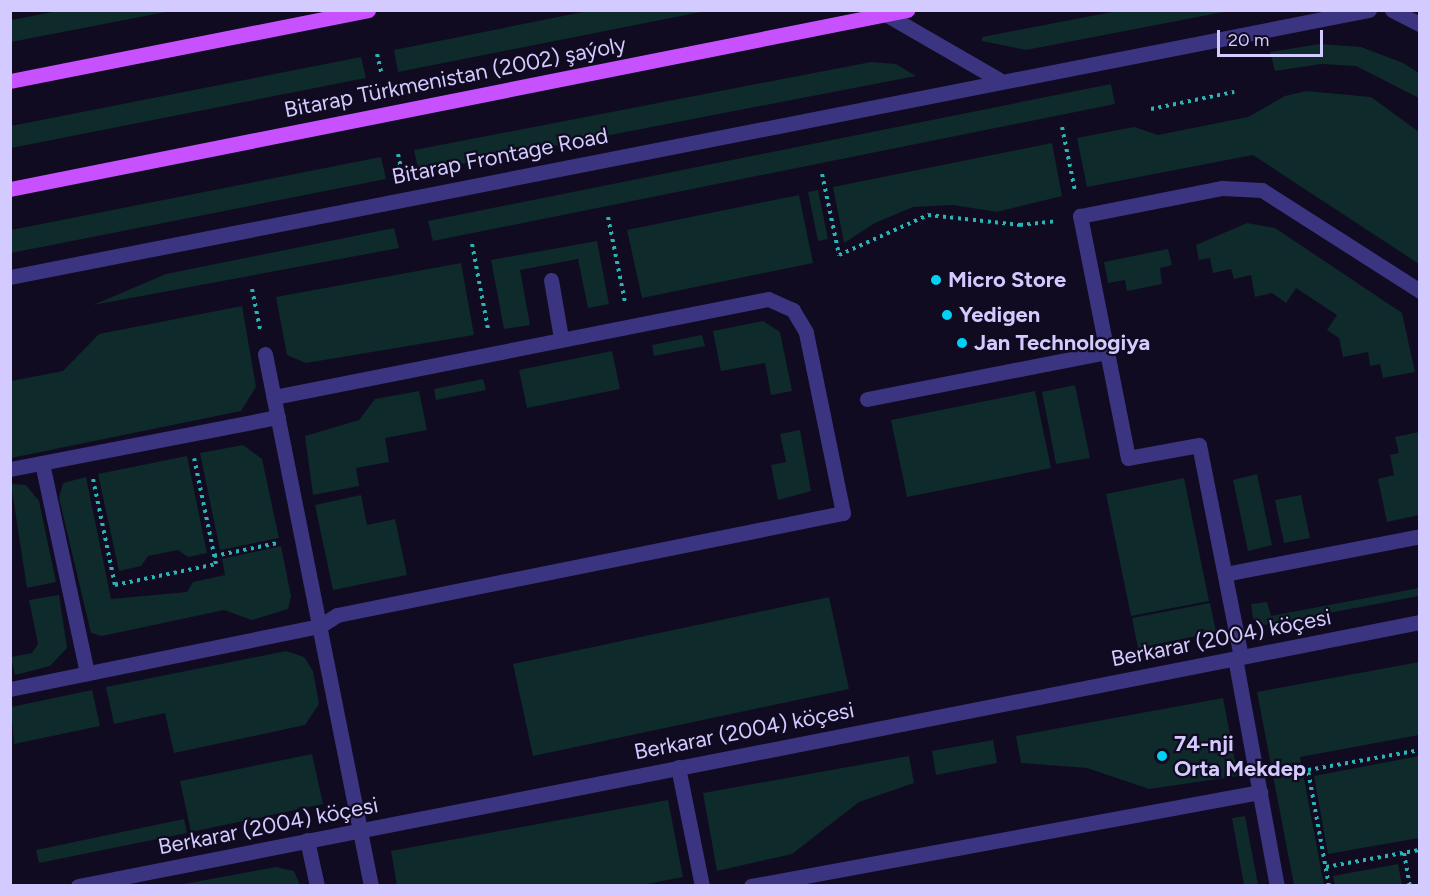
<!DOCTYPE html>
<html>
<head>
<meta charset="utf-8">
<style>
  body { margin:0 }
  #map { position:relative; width:1430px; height:896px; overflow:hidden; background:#100b20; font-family:Figtree,sans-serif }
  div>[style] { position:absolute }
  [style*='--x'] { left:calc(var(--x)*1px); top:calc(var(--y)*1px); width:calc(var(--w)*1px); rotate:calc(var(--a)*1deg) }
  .green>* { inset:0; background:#0e2a2a }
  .path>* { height:4px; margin-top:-2px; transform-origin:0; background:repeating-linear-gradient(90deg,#28b5b4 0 3px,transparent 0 7.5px) }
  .service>* { height:15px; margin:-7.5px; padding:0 7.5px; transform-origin:7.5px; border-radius:7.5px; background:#3b3481 }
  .minor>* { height:15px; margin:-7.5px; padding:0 7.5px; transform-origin:7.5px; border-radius:7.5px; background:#3b3481 }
  .tertiary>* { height:15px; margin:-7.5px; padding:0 7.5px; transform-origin:7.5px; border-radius:7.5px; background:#3b3481 }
  .primary>* { height:15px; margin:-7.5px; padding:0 7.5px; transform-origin:7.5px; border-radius:7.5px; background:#c751ff }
  .dots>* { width:16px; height:16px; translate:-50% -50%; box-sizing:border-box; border:3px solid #100b20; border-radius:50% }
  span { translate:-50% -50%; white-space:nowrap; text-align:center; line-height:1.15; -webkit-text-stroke:4.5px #100b20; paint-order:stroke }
  .street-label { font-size:22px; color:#d3caff }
  .poi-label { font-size:22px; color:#d3caff; font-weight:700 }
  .left { translate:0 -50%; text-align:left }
  .frame { position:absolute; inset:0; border:12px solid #d3caff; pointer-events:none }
  .scale { position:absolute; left:1217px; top:30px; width:106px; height:27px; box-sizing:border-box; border:3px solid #d3caff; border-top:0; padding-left:8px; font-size:18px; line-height:21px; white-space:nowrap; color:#d3caff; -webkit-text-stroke:4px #100b20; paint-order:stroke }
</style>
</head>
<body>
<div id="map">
  <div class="green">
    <div style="clip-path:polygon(593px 10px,706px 11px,398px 72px,394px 50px)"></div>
    <div style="clip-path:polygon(58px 11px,58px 10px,171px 11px,11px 42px,11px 20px)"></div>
    <div style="clip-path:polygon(1117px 11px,1229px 11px,1026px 50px,982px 41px,982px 37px)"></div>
    <div style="clip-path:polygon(1320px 44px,1361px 47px,1403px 63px,1419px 73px,1419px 98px,1356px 66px,1321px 64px,1275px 71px,1270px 52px)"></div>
    <div style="clip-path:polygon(361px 57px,366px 78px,11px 148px,11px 126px)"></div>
    <div style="clip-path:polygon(871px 62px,896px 64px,916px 76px,419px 172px,414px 150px)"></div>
    <div style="clip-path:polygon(1111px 84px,1115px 104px,433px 241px,428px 221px)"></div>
    <div style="clip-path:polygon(1306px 91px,1371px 97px,1419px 132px,1419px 264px,1253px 155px,1087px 187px,1077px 138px,1134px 127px,1158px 135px,1248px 117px,1285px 96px)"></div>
    <div style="clip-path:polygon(1052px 143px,1062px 196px,997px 212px,953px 205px,913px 207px,875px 223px,844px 243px,833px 187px)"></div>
    <div style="clip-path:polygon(381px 157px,386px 179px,11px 253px,11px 230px)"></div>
    <div style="clip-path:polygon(818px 190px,828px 239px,818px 241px,808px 192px)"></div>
    <div style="clip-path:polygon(799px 195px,813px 263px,642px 298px,627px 230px)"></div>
    <div style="clip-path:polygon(1247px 223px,1275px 228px,1402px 313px,1415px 372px,1383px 378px,1380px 364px,1370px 366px,1368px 352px,1343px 357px,1339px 338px,1327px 330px,1337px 315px,1296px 288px,1286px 303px,1272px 293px,1255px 297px,1251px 275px,1234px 279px,1231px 269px,1213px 273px,1210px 258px,1199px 260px,1196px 245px)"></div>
    <div style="clip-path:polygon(394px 228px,399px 248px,93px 305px,166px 274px)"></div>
    <div style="clip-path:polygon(597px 241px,609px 304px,588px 308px,578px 259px,520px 270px,530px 325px,504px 329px,491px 260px)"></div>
    <div style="clip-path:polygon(1168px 249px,1172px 265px,1160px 268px,1162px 284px,1127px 291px,1125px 280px,1108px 283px,1104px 262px)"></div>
    <div style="clip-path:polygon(461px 263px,474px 335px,306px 363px,287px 355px,276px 297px)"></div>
    <div style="clip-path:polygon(242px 306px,256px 387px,241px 411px,11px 458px,11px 381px,63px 371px,99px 334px)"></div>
    <div style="clip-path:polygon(763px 321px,780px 332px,792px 391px,771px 395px,765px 363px,721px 371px,713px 331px)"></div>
    <div style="clip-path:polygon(702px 335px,705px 346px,654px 356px,652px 345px)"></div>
    <div style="clip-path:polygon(612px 351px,620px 389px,527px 408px,519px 370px)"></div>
    <div style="clip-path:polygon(483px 379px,486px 390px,436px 400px,434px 389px)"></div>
    <div style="clip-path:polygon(1075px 385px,1090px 458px,1056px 464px,1042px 392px)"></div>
    <div style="clip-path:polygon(419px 391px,427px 430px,385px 438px,389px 462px,356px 468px,359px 486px,313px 495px,305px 436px,359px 420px,375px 399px)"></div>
    <div style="clip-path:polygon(1035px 391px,1051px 468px,907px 497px,891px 420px)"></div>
    <div style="clip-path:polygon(800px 430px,811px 491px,778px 500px,771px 465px,786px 462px,780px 434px)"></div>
    <div style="clip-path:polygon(1419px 432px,1419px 515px,1387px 522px,1378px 479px,1394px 475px,1390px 455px,1399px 453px,1395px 437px)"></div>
    <div style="clip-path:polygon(243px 445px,262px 459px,279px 538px,220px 550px,200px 453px)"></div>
    <div style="clip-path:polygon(187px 456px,207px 553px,188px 557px,178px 550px,148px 556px,141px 566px,119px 571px,98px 474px)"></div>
    <div style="clip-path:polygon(1257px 474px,1272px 545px,1248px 551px,1233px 480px)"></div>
    <div style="clip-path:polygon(86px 477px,111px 599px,187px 592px,193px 582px,225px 575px,222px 559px,281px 546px,291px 596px,288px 609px,252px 620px,224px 610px,102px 636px,91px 633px,59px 498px,63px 483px)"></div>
    <div style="clip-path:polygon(1184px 478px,1209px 601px,1131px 616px,1106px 494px)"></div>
    <div style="clip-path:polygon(11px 484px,26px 485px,39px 501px,56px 582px,27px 588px)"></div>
    <div style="clip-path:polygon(361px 495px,367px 525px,395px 519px,407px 575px,333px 590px,315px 505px)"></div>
    <div style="clip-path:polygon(1301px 495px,1310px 538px,1284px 543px,1275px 500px)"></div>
    <div style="clip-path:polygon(1419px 588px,1419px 596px,1264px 625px,1253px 619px,1251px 604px,1267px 602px,1271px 616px)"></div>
    <div style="clip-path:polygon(59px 595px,67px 648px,50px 666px,15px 675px,11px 657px,32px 653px,38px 644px,29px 600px)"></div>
    <div style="clip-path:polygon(829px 597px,849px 689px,533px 756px,513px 664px)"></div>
    <div style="clip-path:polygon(1210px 603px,1216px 632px,1138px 648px,1132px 618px)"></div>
    <div style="clip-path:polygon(286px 651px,304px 657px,313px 671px,319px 704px,305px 725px,174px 753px,165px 713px,114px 724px,106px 687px)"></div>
    <div style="clip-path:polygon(1419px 662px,1419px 735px,1300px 757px,1324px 885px,1294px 885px,1257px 692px)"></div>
    <div style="clip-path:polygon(92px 690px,100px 726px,14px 744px,11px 707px)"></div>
    <div style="clip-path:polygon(1223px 698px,1238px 776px,1149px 789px,1087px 768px,1021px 763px,1016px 736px)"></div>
    <div style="clip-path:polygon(993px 740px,997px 763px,936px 775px,932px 751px)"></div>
    <div style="clip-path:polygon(312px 754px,323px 804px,191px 832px,180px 781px)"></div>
    <div style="clip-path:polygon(909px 756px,914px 783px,859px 802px,792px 854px,717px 871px,703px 793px)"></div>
    <div style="clip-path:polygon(1419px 756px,1419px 838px,1328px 854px,1314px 776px)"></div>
    <div style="clip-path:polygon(668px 800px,683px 877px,637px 886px,397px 885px,391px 851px)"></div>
    <div style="clip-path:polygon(1245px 816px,1258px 885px,1244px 885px,1232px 818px)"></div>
    <div style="clip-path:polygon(184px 819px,187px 833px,39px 863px,36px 850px)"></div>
    <div style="clip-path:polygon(1398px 864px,1402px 885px,1335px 885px,1333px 876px)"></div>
    <div style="clip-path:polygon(276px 867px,294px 871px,300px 885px,178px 885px)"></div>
  </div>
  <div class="path">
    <div style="--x:377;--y:54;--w:22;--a:77"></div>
    <div style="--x:1151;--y:109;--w:85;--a:-11.6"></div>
    <div style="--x:1062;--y:127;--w:65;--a:78.5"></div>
    <div style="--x:398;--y:154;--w:19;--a:78"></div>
    <div style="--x:822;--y:174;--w:83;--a:78.1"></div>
    <div style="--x:839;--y:255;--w:98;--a:-24.2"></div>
    <div style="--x:928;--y:215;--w:93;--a:6.2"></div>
    <div style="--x:1020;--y:225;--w:37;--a:-6"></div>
    <div style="--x:608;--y:217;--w:87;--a:78.7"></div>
    <div style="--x:472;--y:244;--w:86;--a:79.3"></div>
    <div style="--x:252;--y:289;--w:41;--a:78.7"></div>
    <div style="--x:93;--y:479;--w:108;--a:78.3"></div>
    <div style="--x:115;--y:585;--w:103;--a:-11.7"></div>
    <div style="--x:216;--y:564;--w:108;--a:-101.7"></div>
    <div style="--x:214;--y:556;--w:65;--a:-11.5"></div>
    <div style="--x:1404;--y:853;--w:34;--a:80"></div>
    <div style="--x:1326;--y:867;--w:96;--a:-10.3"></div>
    <div style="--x:1329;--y:886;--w:118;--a:-100.3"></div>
    <div style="--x:1308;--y:770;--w:114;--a:-10.1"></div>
  </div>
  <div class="service">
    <div style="--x:551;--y:280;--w:59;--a:80.2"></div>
    <div style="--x:265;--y:354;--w:542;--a:78.73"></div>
    <div style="--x:867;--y:399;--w:245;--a:-11.1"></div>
    <div style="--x:42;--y:463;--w:215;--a:77.9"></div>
    <div style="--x:10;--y:469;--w:273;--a:-11"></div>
    <div style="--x:1225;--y:574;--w:199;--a:-11"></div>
    <div style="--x:1241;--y:657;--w:216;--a:-101.2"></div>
    <div style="--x:1199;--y:445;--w:72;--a:169.6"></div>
    <div style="--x:1128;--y:458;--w:247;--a:-101.2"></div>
    <div style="--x:1080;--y:216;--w:145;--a:-11.2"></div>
    <div style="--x:1222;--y:188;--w:40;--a:2.9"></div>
    <div style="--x:1262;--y:190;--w:188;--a:32.6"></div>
    <div style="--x:1235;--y:658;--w:232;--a:79.6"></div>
    <div style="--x:10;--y:689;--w:316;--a:-11.5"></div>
    <div style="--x:320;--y:626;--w:20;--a:-33"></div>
    <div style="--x:337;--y:615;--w:516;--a:-11.4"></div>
    <div style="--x:843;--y:513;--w:185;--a:-101.6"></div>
    <div style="--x:806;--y:332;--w:26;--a:-121"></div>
    <div style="--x:793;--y:310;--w:27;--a:-156"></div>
    <div style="--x:768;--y:299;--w:504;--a:168.78"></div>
    <div style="--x:678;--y:767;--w:121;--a:78.6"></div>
    <div style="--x:307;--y:840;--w:47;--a:77.7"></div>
    <div style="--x:751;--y:886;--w:518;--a:-10.46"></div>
  </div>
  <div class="minor">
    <div style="--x:887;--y:15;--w:128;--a:30"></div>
    <div style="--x:10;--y:277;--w:1385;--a:-11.12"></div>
  </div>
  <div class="tertiary">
    <div style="--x:1392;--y:10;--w:31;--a:27"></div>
    <div style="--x:78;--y:886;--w:1368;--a:-11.13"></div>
  </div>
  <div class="primary">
    <div style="--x:10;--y:81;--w:365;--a:-11.2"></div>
    <div style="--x:10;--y:189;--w:915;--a:-11.29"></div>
  </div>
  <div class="dots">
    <div style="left:936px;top:280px;background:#00d1f5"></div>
    <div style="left:947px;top:315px;background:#00d1f5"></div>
    <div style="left:962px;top:343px;background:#00d1f5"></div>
    <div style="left:1162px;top:756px;background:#00d1f5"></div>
  </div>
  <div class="street-label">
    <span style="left:455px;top:77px;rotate:-11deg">Bitarap Türkmenistan (2002) şaýoly</span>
    <span style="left:500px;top:156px;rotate:-11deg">Bitarap Frontage Road</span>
    <span style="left:1221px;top:638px;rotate:-11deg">Berkarar (2004) köçesi</span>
    <span style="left:744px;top:731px;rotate:-11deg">Berkarar (2004) köçesi</span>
    <span style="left:268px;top:826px;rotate:-11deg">Berkarar (2004) köçesi</span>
  </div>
  <div class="poi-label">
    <span class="left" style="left:948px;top:280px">Micro Store</span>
    <span class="left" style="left:959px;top:315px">Yedigen</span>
    <span class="left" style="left:974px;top:343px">Jan Technologiya</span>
    <span class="left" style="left:1174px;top:756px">74-nji<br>Orta Mekdep</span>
  </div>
  <div class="frame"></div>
  <div class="scale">20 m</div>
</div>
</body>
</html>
